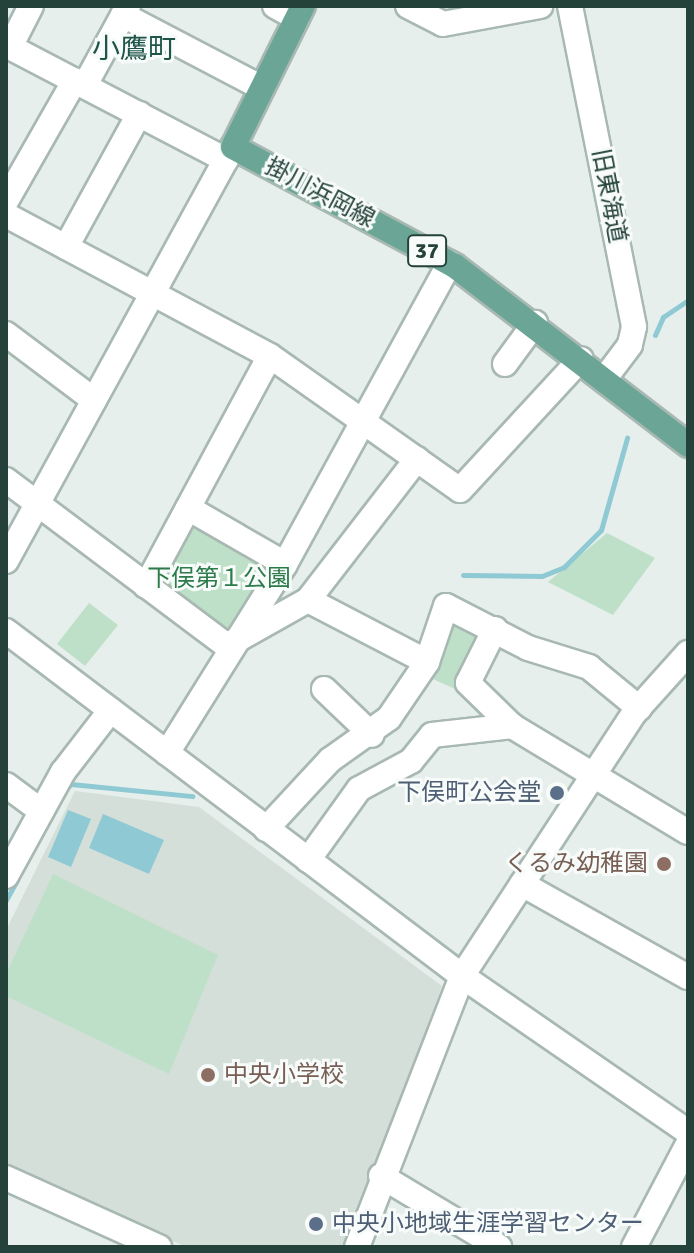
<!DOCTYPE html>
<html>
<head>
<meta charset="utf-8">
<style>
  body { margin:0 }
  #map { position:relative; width:694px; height:1253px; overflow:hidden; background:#e6efeb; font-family:Signika,"Noto Sans JP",sans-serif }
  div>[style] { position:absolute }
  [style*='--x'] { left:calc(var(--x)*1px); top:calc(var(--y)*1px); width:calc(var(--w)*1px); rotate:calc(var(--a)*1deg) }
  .built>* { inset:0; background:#d4dfda }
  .green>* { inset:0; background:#bfe0c8 }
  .water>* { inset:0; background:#8ec9d4 }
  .stream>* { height:5px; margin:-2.5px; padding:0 2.5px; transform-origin:2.5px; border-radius:2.5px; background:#8ec9d4 }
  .roads { filter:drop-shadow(2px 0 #a8b8b2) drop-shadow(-2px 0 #a8b8b2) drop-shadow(0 2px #a8b8b2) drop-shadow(0 -2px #a8b8b2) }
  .minor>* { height:24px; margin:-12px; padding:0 12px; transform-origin:12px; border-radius:12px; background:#fff }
  .major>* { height:24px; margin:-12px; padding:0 12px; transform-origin:12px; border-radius:12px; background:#6aa596 }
  .dots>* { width:22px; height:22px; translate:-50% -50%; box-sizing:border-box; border:4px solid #f7fbf9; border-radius:50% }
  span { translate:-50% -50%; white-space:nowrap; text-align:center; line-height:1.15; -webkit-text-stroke:6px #f7fbf9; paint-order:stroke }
  .shield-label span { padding:2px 6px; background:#f7fbf9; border:2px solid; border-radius:6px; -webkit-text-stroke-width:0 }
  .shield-label { font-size:22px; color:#24423a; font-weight:700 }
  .street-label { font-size:24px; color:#24423a }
  .park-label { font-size:24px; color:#2d7a4b }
  .service-label { font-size:24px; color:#4e5e75 }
  .right { translate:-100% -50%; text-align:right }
  .left { translate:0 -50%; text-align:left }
  .education-label { font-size:24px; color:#785e54 }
  .quarter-label { font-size:28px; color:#1f5548 }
  .frame { position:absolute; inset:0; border:8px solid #24423a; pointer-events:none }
</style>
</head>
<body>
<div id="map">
  <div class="built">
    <div style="clip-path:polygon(75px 791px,199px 807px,442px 986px,346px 1247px,186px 1247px,6px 1165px,6px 930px)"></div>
  </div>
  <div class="green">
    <div style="clip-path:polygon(190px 521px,273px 571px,231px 633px,160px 586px)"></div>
    <div style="clip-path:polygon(607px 533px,655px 558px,613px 615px,548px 582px)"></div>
    <div style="clip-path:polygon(89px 603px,118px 625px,85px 666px,57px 644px)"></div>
    <div style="clip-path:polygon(448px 612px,490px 632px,462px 692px,426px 676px)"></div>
    <div style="clip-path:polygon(53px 874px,218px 955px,169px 1074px,6px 996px,6px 974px)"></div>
  </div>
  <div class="water">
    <div style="clip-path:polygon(68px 810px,91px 819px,71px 867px,48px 857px)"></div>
    <div style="clip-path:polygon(103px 814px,164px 840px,149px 874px,89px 848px)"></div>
  </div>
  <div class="stream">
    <div style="--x:655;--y:335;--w:20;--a:-66"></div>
    <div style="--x:663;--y:317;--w:30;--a:-34"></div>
    <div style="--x:463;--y:575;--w:79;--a:0.7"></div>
    <div style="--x:542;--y:576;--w:24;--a:-22"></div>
    <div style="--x:564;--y:567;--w:52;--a:-45"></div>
    <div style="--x:601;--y:530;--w:96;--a:-74.2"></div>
    <div style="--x:65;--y:790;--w:8;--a:-45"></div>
    <div style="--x:71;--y:784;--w:122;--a:5.7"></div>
    <div style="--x:6;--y:900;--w:23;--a:-61"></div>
  </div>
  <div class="roads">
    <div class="minor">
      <div style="--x:275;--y:6;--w:25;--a:29"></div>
      <div style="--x:408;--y:6;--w:39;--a:27"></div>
      <div style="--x:443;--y:24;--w:99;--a:-10.5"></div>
      <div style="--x:570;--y:6;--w:327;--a:78.7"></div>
      <div style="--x:634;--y:327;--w:18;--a:103"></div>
      <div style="--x:630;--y:345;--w:41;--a:127.1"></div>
      <div style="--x:123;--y:15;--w:157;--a:27.7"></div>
      <div style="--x:6;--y:45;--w:248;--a:27.6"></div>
      <div style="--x:10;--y:47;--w:46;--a:-62.9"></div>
      <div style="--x:85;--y:85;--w:90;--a:-61.4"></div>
      <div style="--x:6;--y:201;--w:139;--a:-60.3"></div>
      <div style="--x:6;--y:215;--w:299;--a:28.1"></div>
      <div style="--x:270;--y:356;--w:232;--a:35.2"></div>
      <div style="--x:460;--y:490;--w:178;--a:-47.3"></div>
      <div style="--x:66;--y:247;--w:152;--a:-61.2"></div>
      <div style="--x:6;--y:334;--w:110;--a:36.9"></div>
      <div style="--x:505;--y:364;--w:51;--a:-53.8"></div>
      <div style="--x:6;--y:480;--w:281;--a:36.9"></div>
      <div style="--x:188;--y:508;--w:112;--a:30"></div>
      <div style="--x:6;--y:561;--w:472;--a:-61.3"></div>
      <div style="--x:146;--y:586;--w:261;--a:-61.7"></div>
      <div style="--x:308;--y:600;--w:178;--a:-52.3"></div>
      <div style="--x:495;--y:629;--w:60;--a:116.6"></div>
      <div style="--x:468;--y:683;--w:62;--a:44.3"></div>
      <div style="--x:6;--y:631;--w:572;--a:37.11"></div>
      <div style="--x:462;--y:976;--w:275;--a:34.6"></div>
      <div style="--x:235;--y:641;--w:84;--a:-29.3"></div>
      <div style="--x:308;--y:600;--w:134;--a:27.5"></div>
      <div style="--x:324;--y:689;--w:66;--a:43.8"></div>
      <div style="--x:167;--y:753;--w:223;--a:-58"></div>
      <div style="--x:285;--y:564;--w:343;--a:-61.3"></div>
      <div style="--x:6;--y:785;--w:44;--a:36.6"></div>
      <div style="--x:266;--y:829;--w:94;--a:-47.2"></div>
      <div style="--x:330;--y:760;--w:72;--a:-35.4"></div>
      <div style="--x:389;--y:718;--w:68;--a:-55.8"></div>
      <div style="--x:427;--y:662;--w:59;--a:-71.3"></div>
      <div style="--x:446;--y:606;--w:92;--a:27.1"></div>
      <div style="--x:528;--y:648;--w:64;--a:17.3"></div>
      <div style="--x:589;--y:667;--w:65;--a:39.4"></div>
      <div style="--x:308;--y:860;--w:87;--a:-54.3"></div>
      <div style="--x:359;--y:789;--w:59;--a:-28.3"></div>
      <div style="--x:411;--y:761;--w:33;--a:-51"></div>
      <div style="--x:432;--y:735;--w:81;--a:-6.4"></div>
      <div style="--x:512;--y:726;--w:205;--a:31.1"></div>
      <div style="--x:6;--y:876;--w:119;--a:-61.3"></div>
      <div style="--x:63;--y:772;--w:78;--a:-52.3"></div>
      <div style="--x:522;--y:884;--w:190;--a:29.3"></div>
      <div style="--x:381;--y:1176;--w:138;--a:31"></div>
      <div style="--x:6;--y:1178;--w:168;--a:24.3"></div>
      <div style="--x:357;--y:1247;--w:291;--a:-68.8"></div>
      <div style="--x:462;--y:976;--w:314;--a:-56.8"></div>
      <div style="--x:634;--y:713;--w:81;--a:-48"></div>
      <div style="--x:634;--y:1247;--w:116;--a:-62.3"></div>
    </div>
    <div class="major">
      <div style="--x:303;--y:6;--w:157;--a:116.4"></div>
      <div style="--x:233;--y:147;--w:252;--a:28.2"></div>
      <div style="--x:455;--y:266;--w:294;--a:37.5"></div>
    </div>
  </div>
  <div class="dots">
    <div style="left:557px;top:793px;background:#5c6f8a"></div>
    <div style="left:664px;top:864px;background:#8d6e63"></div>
    <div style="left:208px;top:1075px;background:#8d6e63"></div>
    <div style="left:316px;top:1224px;background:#5c6f8a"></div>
  </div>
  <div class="shield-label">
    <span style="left:427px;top:251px">37</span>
  </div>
  <div class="street-label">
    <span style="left:320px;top:193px;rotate:28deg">掛川浜岡線</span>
    <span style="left:609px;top:196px;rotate:79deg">旧東海道</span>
  </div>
  <div class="park-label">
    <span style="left:219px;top:579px">下俣第１公園</span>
  </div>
  <div class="service-label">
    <span class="right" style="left:541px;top:793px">下俣町公会堂</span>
    <span class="left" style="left:332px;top:1224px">中央小地域生涯学習センター</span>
  </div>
  <div class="education-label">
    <span class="right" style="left:648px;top:864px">くるみ幼稚園</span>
    <span class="left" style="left:224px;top:1075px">中央小学校</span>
  </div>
  <div class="quarter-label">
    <span style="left:134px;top:49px">小鷹町</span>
  </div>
  <div class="frame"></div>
</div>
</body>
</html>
